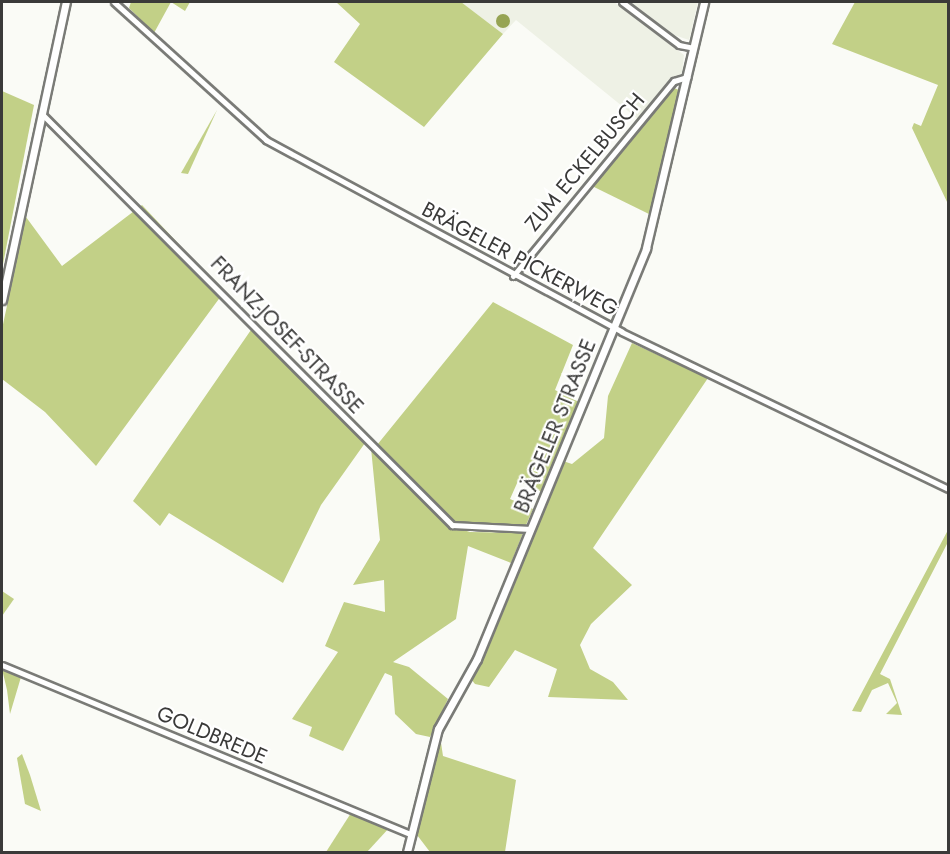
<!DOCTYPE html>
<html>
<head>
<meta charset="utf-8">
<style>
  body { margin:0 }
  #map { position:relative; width:950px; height:854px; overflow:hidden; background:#fafbf6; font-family:Jost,sans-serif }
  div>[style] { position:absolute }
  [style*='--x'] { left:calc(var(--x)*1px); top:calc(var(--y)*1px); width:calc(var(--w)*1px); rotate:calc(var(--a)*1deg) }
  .built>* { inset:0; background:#eef1e5 }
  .green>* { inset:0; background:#c2d087 }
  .water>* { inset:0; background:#96a453 }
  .round { border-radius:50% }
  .roads { filter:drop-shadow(2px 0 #7a7b77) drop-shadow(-2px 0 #7a7b77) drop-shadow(0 2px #7a7b77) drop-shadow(0 -2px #7a7b77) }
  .minor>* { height:5px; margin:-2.5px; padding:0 2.5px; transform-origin:2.5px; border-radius:2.5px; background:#fff }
  .tertiary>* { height:7px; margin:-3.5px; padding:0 3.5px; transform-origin:3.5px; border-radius:3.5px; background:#fff }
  span { translate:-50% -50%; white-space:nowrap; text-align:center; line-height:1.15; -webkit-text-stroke:4.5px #fff; paint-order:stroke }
  .street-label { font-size:21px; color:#3a3a39 }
  .frame { position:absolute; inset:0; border:3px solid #3a3a39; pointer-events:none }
</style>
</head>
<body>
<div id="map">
  <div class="built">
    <div style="clip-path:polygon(461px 2px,614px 2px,684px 55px,682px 72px,638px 119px,516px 20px,503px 34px)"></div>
    <div style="clip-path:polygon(629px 2px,698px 2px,689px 40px,674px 35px)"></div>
  </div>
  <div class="green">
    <div style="clip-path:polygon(131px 2px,190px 2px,185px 11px,171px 2px,154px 33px,129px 8px)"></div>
    <div style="clip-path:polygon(336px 2px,461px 2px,503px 34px,424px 127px,334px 62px,360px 24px)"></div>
    <div style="clip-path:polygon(855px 2px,948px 2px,948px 204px,912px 128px,914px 123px,921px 126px,938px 85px,832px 44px)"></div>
    <div style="clip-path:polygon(674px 88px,679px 90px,651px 215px,592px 186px)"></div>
    <div style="clip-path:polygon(2px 91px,34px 105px,2px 269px)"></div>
    <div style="clip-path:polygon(217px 110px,188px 174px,181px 173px)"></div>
    <div style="clip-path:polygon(142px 205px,224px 292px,96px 466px,45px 412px,2px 379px,2px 329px,26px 217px,62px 266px)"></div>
    <div style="clip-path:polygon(493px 302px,573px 345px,555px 390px,579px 402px,542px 492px,518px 481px,510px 499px,533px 509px,526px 525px,467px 526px,453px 521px,377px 445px)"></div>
    <div style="clip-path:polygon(253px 327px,365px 443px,321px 505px,283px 583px,169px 513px,160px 526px,133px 501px)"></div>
    <div style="clip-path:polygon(632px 343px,708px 378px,593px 548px,632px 585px,591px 624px,580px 645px,590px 669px,613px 682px,628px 700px,548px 697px,557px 669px,515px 650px,489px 687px,475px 684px,471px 679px,563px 461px,572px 464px,604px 438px,608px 396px)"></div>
    <div style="clip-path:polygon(371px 448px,447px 525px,470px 532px,523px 533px,511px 563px,468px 546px,456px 619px,393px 662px,409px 667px,448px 699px,430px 737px,416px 734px,395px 714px,392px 676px,385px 673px,343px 751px,309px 736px,312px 727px,292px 719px,338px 652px,325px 646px,344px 602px,385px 612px,384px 580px,353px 585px,380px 540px)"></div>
    <div style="clip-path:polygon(948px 530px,948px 542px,880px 674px,890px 679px,902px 715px,886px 714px,897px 703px,888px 683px,872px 690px,861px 712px,852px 711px)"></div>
    <div style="clip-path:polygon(2px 591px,14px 599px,2px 616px)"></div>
    <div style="clip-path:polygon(2px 669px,21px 677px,10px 714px,7px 690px)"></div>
    <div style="clip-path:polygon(440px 736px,443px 756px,516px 780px,505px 852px,430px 852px,414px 831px)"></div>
    <div style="clip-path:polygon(22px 754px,30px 775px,41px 811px,25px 804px,17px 758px)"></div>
    <div style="clip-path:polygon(351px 813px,390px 827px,367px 852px,326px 852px)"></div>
  </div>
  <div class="water">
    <div class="round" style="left:496px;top:14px;width:14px;height:14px"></div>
  </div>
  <div class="roads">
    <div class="minor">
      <div style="--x:114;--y:2;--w:205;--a:42.2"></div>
      <div style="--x:266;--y:140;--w:404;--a:28.3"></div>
      <div style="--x:622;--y:332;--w:362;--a:25.7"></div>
      <div style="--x:622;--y:2;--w:71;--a:37"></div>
      <div style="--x:679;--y:45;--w:15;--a:11"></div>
      <div style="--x:42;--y:114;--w:581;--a:45.07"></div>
      <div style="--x:452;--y:525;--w:79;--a:2.9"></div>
      <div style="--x:513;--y:276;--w:253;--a:-50.5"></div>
      <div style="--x:674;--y:81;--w:14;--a:-17"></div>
      <div style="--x:2;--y:665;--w:442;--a:22.5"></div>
    </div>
    <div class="tertiary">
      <div style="--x:2;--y:300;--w:305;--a:-77.9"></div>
      <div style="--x:407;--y:852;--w:127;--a:-75.9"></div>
      <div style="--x:438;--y:729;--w:80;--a:-60.9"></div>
      <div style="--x:477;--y:659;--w:444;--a:-67.6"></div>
      <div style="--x:646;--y:248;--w:253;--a:-76.7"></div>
    </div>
  </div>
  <div class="street-label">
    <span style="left:585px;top:162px;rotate:-50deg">ZUM ECKELBUSCH</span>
    <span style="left:520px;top:259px;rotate:28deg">BRÄGELER PICKERWEG</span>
    <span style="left:287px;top:335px;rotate:46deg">FRANZ-JOSEF-STRASSE</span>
    <span style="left:555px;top:426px;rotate:-68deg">BRÄGELER STRASSE</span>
    <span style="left:212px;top:735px;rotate:23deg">GOLDBREDE</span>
  </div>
  <div class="frame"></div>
</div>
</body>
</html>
